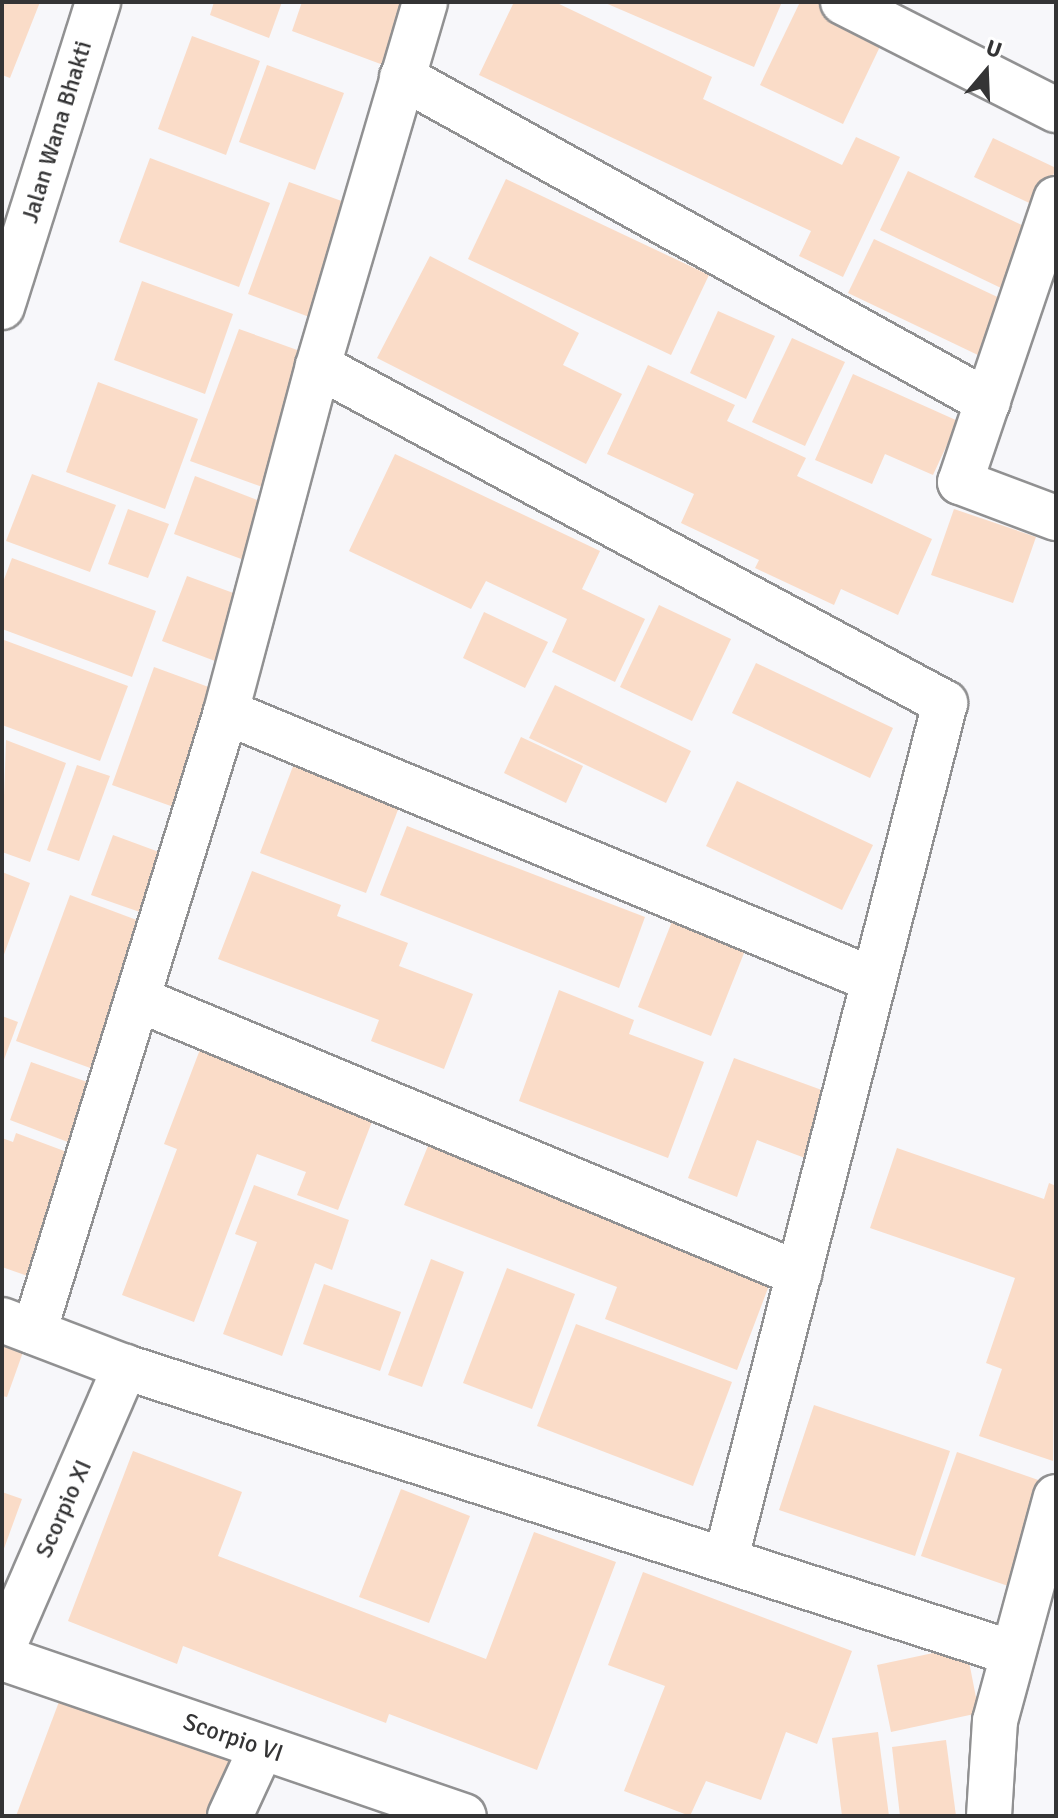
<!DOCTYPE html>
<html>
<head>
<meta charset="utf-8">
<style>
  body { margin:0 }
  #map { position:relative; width:1058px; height:1818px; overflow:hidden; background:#f7f7fa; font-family:Signika,sans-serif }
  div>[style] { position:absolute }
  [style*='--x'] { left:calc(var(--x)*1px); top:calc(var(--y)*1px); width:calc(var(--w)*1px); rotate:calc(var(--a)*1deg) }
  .building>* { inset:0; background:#fadcc8 }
  .roads { filter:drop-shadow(2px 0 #919192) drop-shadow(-2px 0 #919192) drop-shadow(0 2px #919192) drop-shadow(0 -2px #919192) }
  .minor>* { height:44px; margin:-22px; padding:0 22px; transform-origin:22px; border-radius:22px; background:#fff }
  span { translate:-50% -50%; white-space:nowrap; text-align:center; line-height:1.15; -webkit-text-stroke:8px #fff; paint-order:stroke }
  .street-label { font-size:24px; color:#343435 }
  .frame { position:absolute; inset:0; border:4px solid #343435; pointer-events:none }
  .north { position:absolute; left:946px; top:32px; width:80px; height:80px; -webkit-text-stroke:6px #fff; paint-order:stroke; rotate:19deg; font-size:22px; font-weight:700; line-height:32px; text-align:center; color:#343435 }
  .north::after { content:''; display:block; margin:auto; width:28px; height:36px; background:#343435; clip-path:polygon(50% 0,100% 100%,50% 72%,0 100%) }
</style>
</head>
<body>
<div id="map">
  <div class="building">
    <div style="clip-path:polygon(2px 2px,40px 2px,10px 78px,2px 75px)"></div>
    <div style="clip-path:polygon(214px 2px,282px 2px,269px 38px,210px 15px)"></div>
    <div style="clip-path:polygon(302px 2px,419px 2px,394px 69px,292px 31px)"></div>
    <div style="clip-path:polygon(514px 2px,555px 2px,712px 77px,703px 99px,842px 165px,856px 137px,900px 157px,843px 277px,799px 256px,811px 231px,479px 75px)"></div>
    <div style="clip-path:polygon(603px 2px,782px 2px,754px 67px)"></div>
    <div style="clip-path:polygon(800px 2px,821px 2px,886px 34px,843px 124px,760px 85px)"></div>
    <div style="clip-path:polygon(192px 36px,260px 61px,226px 155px,158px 129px)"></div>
    <div style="clip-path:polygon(267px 65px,344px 93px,315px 170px,239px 142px)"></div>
    <div style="clip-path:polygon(993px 138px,1056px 168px,1040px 208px,974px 177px)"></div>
    <div style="clip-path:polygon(150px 158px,270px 203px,239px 287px,119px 242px)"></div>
    <div style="clip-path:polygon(908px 171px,1030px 229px,1001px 288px,880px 230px)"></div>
    <div style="clip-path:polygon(506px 179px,709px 275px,671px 355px,468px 259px)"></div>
    <div style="clip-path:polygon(289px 182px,361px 208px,320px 321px,248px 294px)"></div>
    <div style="clip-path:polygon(874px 239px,1006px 301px,980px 356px,848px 293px)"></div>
    <div style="clip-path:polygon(430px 256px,579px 333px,563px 365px,622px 394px,586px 464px,377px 358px)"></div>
    <div style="clip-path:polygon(142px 281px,233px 314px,205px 394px,114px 360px)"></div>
    <div style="clip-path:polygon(718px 311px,775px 336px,746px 399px,690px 373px)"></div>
    <div style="clip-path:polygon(239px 329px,314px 356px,265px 488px,190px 461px)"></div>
    <div style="clip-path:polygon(792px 338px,845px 362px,805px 446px,752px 422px)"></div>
    <div style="clip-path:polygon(648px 365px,735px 405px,727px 421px,806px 458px,797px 476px,932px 539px,898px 615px,841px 589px,834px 605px,755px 568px,759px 560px,681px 523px,694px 494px,607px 454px)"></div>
    <div style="clip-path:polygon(853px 374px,958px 421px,933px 475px,885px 454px,872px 484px,815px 460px)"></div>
    <div style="clip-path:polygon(98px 382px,198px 419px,165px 509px,66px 472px)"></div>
    <div style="clip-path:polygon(395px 454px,600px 551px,582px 589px,645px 619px,615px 682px,552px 652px,567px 619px,486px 581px,471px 609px,349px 551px)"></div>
    <div style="clip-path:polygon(32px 474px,116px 505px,90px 572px,6px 541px)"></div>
    <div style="clip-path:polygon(195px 476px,273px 506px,252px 563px,174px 534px)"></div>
    <div style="clip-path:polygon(128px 509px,169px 524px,148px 578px,108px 564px)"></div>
    <div style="clip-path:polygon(954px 509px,1036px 537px,1013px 603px,931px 575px)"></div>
    <div style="clip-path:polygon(12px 558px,156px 611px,132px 677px,2px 629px,2px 585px)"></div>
    <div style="clip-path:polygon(187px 576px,247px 598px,223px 664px,162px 641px)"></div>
    <div style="clip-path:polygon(659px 605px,731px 639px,692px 721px,620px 687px)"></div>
    <div style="clip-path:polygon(484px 612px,548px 642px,525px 688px,463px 658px)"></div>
    <div style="clip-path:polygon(4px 640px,128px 686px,100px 761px,2px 725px)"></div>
    <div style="clip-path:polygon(756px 663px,893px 728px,870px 778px,732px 713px)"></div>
    <div style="clip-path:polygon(154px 667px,225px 693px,182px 810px,112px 785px)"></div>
    <div style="clip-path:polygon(555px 685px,691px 751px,666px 803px,529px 738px)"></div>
    <div style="clip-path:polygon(521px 737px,583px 766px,566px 803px,504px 773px)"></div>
    <div style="clip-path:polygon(6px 740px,66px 763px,30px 862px,2px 852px)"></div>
    <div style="clip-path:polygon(295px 761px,401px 802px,366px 893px,260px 853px)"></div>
    <div style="clip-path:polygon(77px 765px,110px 776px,79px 861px,47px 850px)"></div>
    <div style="clip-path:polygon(737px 781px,873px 845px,842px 910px,706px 846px)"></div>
    <div style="clip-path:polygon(407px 826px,645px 917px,619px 988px,380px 895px)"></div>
    <div style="clip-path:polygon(113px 835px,178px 859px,157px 918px,91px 895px)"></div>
    <div style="clip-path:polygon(252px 871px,341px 905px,337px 916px,408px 943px,399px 966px,473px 994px,444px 1069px,371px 1041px,379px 1020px,218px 959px)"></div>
    <div style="clip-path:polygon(2px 872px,30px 883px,2px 960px)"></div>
    <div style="clip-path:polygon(70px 895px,158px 928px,104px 1073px,16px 1041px)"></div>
    <div style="clip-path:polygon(677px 909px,750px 938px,711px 1036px,638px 1007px)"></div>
    <div style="clip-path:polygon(559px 990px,634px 1020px,629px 1034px,704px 1062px,668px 1158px,519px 1101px)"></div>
    <div style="clip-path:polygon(2px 1016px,18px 1022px,2px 1065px)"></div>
    <div style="clip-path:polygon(204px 1039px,288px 1070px,283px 1086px,373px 1119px,338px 1210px,297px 1195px,306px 1172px,257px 1154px,194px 1322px,122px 1295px,177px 1149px,164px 1144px)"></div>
    <div style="clip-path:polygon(734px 1058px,830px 1093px,805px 1158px,757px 1140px,737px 1197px,688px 1178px)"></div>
    <div style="clip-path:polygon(31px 1062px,104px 1088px,81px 1147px,10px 1120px)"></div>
    <div style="clip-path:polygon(16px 1133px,83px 1158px,39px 1280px,2px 1267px,2px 1138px,13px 1142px)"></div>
    <div style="clip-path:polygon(432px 1136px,776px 1267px,737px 1370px,605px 1319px,617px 1287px,404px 1205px)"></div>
    <div style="clip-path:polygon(897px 1148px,1044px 1199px,1049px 1183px,1056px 1186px,1053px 1461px,979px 1436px,1002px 1369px,986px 1363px,1015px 1278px,870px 1228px)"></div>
    <div style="clip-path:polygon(254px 1185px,349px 1220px,332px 1270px,315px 1263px,282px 1356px,223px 1334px,257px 1242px,235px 1234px)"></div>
    <div style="clip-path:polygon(431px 1259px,464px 1272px,422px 1387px,388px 1375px)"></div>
    <div style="clip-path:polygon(507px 1268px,575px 1294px,532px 1409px,463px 1383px)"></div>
    <div style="clip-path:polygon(324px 1284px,401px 1312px,380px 1371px,303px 1344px)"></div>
    <div style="clip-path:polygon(576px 1324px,732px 1382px,693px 1486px,537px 1426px)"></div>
    <div style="clip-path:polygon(2px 1329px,28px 1338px,7px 1397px,2px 1396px)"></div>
    <div style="clip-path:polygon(814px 1405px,950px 1451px,915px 1556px,779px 1510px)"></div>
    <div style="clip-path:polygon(133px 1451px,242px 1492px,218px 1556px,486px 1659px,534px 1532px,616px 1562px,537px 1770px,389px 1714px,386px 1723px,183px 1646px,177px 1664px,68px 1621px)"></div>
    <div style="clip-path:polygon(957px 1452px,1047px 1483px,1011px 1587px,921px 1556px)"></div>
    <div style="clip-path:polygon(401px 1489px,470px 1516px,429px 1623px,359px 1597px)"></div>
    <div style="clip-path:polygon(2px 1492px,22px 1499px,2px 1554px)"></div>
    <div style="clip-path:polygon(643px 1572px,852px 1651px,817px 1744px,786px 1732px,761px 1800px,706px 1781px,690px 1816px,624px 1791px,665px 1686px,608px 1665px)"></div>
    <div style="clip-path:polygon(966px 1646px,979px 1713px,891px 1732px,877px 1665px)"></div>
    <div style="clip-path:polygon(63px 1691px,236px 1756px,213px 1816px,16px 1816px)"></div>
    <div style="clip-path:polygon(878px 1732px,889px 1816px,842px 1816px,832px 1738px)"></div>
    <div style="clip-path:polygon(946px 1740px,956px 1816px,900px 1816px,892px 1747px)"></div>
  </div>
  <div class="roads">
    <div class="minor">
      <div style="--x:843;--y:2;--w:239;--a:26.9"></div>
      <div style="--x:402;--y:77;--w:670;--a:29.01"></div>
      <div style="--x:1056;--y:199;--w:299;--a:108.7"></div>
      <div style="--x:960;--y:482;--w:103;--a:20.6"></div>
      <div style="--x:2;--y:307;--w:320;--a:-72.5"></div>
      <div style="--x:318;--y:366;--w:712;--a:28.26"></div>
      <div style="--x:945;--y:703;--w:883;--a:104.37"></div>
      <div style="--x:226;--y:712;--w:698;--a:22.49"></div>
      <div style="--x:140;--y:1000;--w:714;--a:22.58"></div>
      <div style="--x:2;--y:1320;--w:132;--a:20.9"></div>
      <div style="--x:125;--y:1367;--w:932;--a:17.87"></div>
      <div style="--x:34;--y:1332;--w:649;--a:-72.79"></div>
      <div style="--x:226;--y:712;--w:358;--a:-75.1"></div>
      <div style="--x:318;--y:366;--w:379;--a:-73.6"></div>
      <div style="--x:2;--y:1650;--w:309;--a:-66.5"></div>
      <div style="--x:2;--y:1658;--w:488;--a:18.9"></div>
      <div style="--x:230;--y:1816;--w:74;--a:-65.2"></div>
      <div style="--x:989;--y:1816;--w:95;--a:-86.4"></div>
      <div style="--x:995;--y:1721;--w:232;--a:-74.8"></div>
    </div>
  </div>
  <div class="street-label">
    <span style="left:57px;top:132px;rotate:-73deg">Jalan Wana Bhakti</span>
    <span style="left:64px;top:1509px;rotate:-66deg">Scorpio XI</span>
    <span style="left:233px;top:1738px;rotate:19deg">Scorpio VI</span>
  </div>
  <div class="frame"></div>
  <div class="north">U</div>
</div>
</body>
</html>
